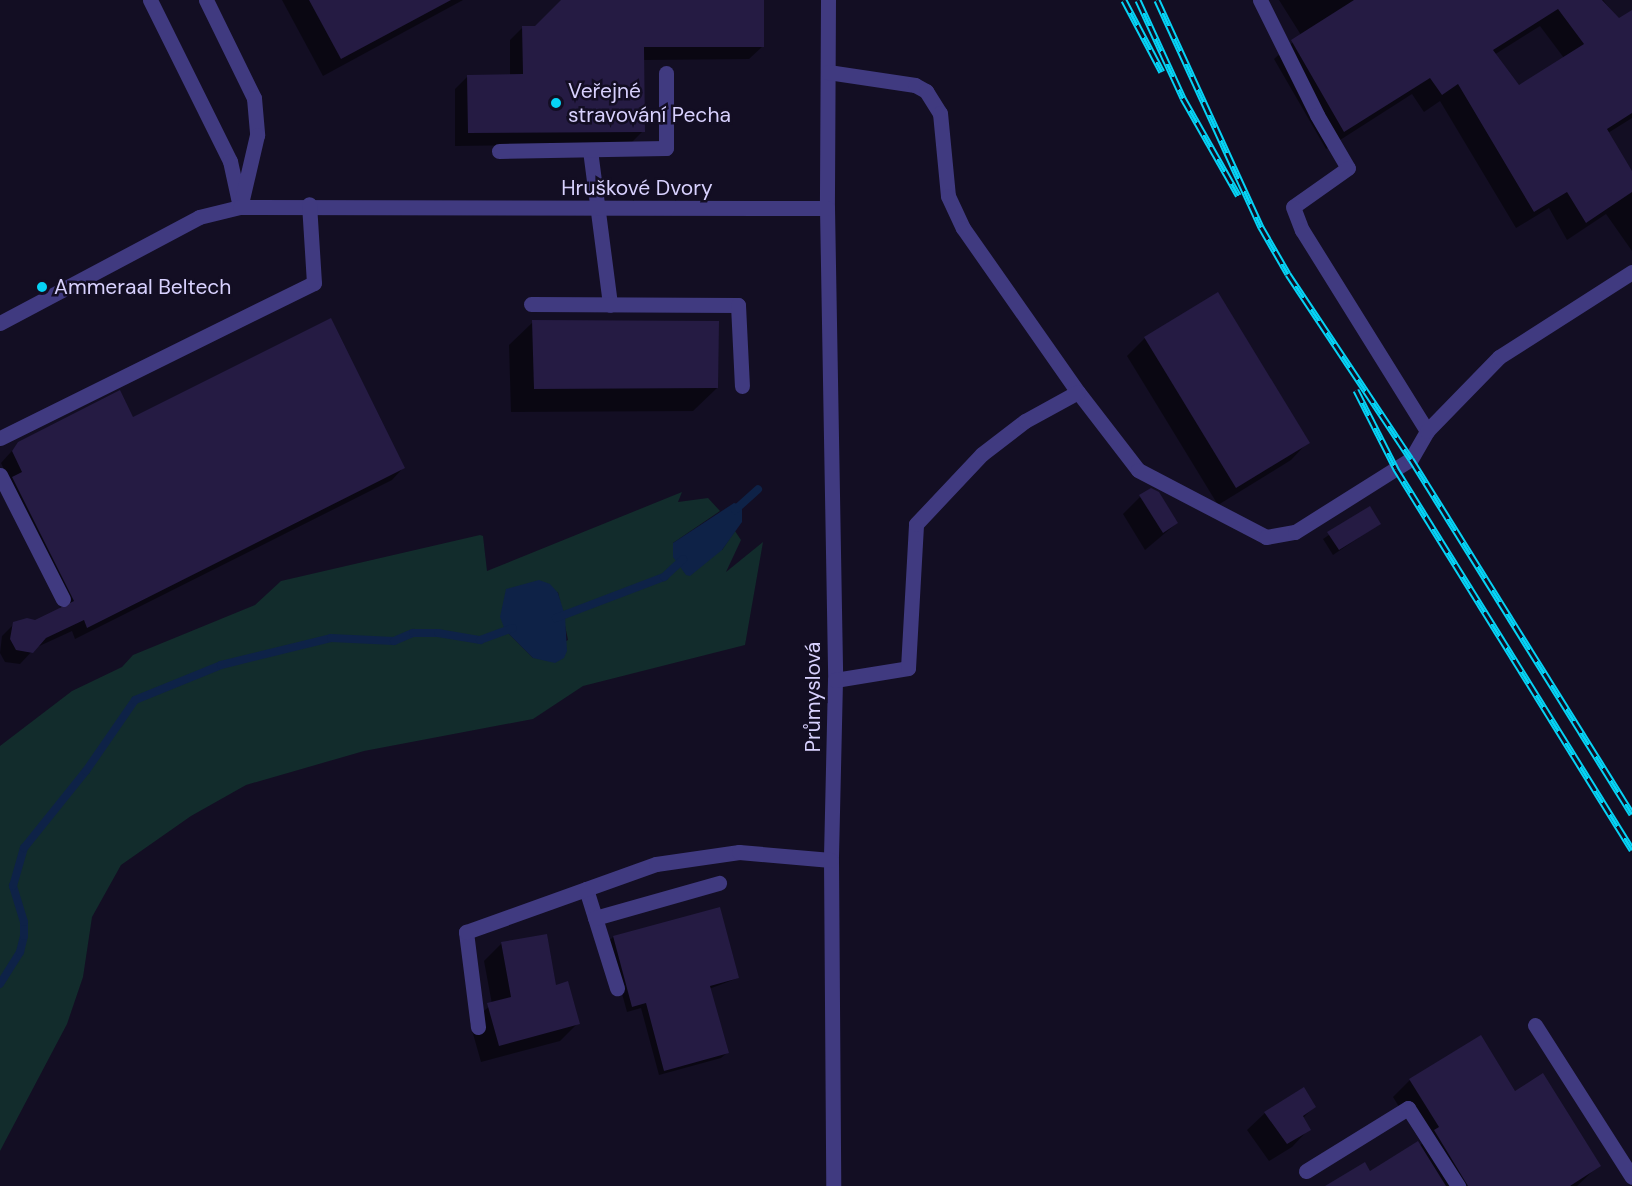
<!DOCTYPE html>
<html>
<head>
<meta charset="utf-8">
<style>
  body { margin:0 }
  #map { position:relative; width:1632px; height:1186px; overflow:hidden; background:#130e23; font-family:"DM Sans",sans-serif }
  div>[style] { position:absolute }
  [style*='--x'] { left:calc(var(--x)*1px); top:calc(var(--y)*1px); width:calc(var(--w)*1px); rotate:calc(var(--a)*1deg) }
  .green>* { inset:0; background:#122c2c }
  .water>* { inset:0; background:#0e2247 }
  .shadow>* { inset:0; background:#0007 }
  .stream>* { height:8px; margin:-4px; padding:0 4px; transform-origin:4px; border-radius:4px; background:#0e2247 }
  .building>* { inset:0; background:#251b43 }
  .minor>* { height:15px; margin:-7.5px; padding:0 7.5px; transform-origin:7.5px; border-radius:7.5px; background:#403a80 }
  .rail>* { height:7px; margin-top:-3.5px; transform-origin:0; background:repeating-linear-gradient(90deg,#130e23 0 14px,#06d3f5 0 28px); box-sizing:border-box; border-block:2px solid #06d3f5 }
  .dots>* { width:16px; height:16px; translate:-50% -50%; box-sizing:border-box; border:3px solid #130e23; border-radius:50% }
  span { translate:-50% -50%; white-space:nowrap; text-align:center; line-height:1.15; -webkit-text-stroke:5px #130e23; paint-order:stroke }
  .poi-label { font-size:21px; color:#d8d1fe }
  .left { translate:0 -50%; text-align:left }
  .street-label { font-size:21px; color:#d8d1fe }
</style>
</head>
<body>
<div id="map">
  <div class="green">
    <div style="clip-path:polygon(evenodd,682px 492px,678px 502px,708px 498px,720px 511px,673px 543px,722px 550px,735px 531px,741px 540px,726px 572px,763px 542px,745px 645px,583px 686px,533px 719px,364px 751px,246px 785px,191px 816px,121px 865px,92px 917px,83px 977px,67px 1024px,0 1151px,0 746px,72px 691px,122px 667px,133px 655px,255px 605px,281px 581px,480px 535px,483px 536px,487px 571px,682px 492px,558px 592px,568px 640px,533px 658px,505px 630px,558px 592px)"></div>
  </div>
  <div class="water">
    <div style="clip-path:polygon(734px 503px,742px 505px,742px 522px,722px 550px,690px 576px,686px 575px,673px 557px,673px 543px)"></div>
    <div style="clip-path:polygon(539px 580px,550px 584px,558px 593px,565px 616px,567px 651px,564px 658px,555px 663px,533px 658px,505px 630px,500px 617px,506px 589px)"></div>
  </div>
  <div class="shadow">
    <div style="clip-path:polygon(282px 0,463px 0,323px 76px)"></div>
    <div style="clip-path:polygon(563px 0,763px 0,763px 46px,749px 59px,643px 60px,643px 131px,630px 144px,455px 146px,455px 89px,468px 76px,510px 76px,510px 40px,523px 27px,536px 27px)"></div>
    <div style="clip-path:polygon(evenodd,1279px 0,1603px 0,1619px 20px,1632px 12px,1632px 118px,1608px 133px,1632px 174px,1632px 251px,1606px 214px,1567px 240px,1549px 208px,1516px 228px,1440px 101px,1424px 112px,1412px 94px,1326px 149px,1274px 59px,1301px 35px,1279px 0,1540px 26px,1564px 58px,1519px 87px,1494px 55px,1540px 26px)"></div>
    <div style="clip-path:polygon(1218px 294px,1308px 442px,1291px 460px,1218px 505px,1127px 356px,1145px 338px)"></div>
    <div style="clip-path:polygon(533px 322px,717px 388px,693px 411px,511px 412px,509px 345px)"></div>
    <div style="clip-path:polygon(132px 419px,403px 468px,392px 480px,75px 639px,72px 631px,35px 648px,20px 664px,5px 662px,0 653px,2px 636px,14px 624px,35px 622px,61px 609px,1px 490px,10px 482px,1px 463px,19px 443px)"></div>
    <div style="clip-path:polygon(1140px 497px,1177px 523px,1145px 550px,1123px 514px)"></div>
    <div style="clip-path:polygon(1369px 508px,1379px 524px,1333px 555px,1323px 539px)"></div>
    <div style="clip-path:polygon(613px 937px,738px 978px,709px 989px,727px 1053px,721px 1058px,659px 1075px,641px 1008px,627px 1012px,608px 942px)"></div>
    <div style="clip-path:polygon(502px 943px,555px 987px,578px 1023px,560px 1041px,481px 1062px,470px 1023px,492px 1004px,484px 961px)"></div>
    <div style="clip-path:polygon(1410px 1080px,1514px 1093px,1599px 1165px,1577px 1186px,1329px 1186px,1369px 1173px,1422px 1144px,1393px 1097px)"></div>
    <div style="clip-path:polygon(1314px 1107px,1303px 1118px,1309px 1129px,1292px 1147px,1269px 1161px,1247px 1130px,1265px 1113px)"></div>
  </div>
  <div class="stream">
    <div style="--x:735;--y:510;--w:31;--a:-42"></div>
    <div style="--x:556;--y:618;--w:116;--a:-20.8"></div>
    <div style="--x:664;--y:577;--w:26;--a:-43"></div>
    <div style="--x:0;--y:984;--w:38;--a:-58"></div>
    <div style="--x:20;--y:952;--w:16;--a:-76"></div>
    <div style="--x:24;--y:936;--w:14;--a:-90"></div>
    <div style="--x:24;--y:922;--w:38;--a:-107"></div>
    <div style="--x:13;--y:886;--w:40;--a:-74"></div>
    <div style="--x:24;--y:848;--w:99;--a:-51.2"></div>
    <div style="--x:86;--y:771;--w:86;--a:-55.4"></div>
    <div style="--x:135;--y:700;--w:93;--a:-22.1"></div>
    <div style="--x:221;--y:665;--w:113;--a:-13.8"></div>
    <div style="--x:331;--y:638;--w:63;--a:2.7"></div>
    <div style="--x:394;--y:641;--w:21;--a:-23"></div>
    <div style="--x:413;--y:633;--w:25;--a:0"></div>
    <div style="--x:438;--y:633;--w:43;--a:9.5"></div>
    <div style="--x:480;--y:640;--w:35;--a:-20"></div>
  </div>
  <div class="building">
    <div style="clip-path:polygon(309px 0,451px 0,341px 59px)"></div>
    <div style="clip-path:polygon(561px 0,764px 0,764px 47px,644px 47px,645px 132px,468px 133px,467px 75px,523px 74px,522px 26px,535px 26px)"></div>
    <div style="clip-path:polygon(evenodd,1354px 0,1602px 0,1619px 18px,1632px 10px,1632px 113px,1607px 129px,1632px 171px,1632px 192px,1586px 223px,1567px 192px,1534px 212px,1458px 84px,1442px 95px,1430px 78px,1344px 132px,1291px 40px,1354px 0,1558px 9px,1584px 44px,1519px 85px,1493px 50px,1558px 9px)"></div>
    <div style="clip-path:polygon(1218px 292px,1310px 443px,1236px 488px,1144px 337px)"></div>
    <div style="clip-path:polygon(331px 318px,405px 468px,87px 628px,84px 620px,46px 638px,33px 653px,16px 650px,10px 639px,13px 622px,27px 618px,35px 620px,74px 601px,12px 477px,22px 472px,12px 451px,18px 442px,120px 390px,133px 417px)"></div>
    <div style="clip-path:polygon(532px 320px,719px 321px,718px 388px,534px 389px)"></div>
    <div style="clip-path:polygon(1151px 488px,1159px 492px,1178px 523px,1163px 533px,1139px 495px)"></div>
    <div style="clip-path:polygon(1370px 506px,1381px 524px,1339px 550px,1327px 532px)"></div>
    <div style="clip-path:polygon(720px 907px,739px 978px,710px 986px,729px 1053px,664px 1071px,646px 1003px,632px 1007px,613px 936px)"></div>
    <div style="clip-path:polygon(547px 934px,556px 985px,568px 981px,580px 1024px,499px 1046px,487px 1003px,511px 997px,501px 942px)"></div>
    <div style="clip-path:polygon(1481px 1035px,1515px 1091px,1543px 1073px,1601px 1166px,1570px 1186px,1468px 1186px,1434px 1130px,1439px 1127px,1409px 1079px)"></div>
    <div style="clip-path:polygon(1304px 1087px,1316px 1107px,1303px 1116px,1311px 1130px,1287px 1144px,1264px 1112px)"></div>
    <div style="clip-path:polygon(1418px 1141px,1446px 1186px,1325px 1186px,1365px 1162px,1370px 1171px)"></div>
  </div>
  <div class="minor">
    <div style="--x:150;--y:0;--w:180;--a:63.6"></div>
    <div style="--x:230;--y:161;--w:47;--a:77.7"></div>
    <div style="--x:206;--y:0;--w:109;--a:63.9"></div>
    <div style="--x:254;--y:98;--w:37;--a:85"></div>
    <div style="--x:257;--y:135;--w:71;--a:103.1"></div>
    <div style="--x:828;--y:0;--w:208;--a:90.3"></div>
    <div style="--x:827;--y:208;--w:472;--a:89"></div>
    <div style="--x:835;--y:680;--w:180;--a:91.3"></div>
    <div style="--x:831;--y:860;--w:326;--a:89.6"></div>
    <div style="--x:1260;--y:0;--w:128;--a:63.6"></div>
    <div style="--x:1317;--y:115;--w:61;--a:59.7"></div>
    <div style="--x:1348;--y:168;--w:67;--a:144.7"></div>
    <div style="--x:1293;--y:207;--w:25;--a:69"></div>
    <div style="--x:1302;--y:230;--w:237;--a:58.1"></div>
    <div style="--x:828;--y:72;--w:88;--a:8.5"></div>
    <div style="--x:915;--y:85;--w:13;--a:29"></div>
    <div style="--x:926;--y:91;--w:26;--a:58"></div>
    <div style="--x:940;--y:113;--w:83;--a:84.5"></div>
    <div style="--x:948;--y:196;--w:35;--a:65"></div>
    <div style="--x:963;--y:228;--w:200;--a:55"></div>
    <div style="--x:1078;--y:392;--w:98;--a:52.4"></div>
    <div style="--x:1138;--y:470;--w:144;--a:27.6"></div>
    <div style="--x:1266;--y:537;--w:29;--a:-10"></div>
    <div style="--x:1295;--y:532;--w:137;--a:-32.2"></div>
    <div style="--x:1411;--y:459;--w:32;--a:-60"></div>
    <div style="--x:1427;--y:431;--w:103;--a:-45.8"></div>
    <div style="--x:1499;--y:357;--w:158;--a:-32.6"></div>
    <div style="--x:590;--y:150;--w:156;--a:82.6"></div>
    <div style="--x:499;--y:151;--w:167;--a:-1"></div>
    <div style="--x:666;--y:148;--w:75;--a:-90"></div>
    <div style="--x:531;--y:304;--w:207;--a:0.3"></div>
    <div style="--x:738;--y:305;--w:81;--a:87.2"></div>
    <div style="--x:0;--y:323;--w:225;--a:-28"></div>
    <div style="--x:199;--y:217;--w:42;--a:-13.7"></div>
    <div style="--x:240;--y:207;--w:587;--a:0.1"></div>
    <div style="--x:0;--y:438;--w:350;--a:-26.3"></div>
    <div style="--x:314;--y:283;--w:79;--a:-93.6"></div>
    <div style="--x:0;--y:475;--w:139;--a:63.1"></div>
    <div style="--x:835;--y:680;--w:74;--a:-9.3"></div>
    <div style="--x:908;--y:668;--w:144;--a:-86.8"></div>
    <div style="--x:916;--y:524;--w:96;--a:-46.7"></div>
    <div style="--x:982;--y:454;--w:54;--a:-37.5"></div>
    <div style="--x:1025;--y:421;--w:60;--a:-28.7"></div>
    <div style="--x:586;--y:889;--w:104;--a:72.6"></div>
    <div style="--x:595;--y:918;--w:129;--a:-15.8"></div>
    <div style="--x:1535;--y:1025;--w:180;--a:57.5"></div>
    <div style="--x:478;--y:1027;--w:96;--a:-97.2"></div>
    <div style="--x:466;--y:932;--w:202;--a:-19.7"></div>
    <div style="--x:656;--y:864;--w:84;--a:-8.2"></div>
    <div style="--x:739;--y:852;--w:92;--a:5"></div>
    <div style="--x:1306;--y:1171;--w:120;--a:-31.7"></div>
    <div style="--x:1408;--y:1108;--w:93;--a:57.3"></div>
  </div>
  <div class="rail">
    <div style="--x:1124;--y:0;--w:81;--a:62.2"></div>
    <div style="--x:1138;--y:0;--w:108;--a:65.3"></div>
    <div style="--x:1183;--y:98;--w:112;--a:60.4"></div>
    <div style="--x:1157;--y:0;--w:250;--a:65.4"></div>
    <div style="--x:1261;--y:227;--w:54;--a:60.1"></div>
    <div style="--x:1288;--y:274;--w:222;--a:56.4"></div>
    <div style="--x:1411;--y:459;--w:418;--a:58.1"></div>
    <div style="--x:1356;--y:390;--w:89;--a:63.1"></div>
    <div style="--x:1396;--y:469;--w:448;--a:58.2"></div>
  </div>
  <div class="dots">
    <div style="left:556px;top:103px;background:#06d3f5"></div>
    <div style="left:42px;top:287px;background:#06d3f5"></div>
  </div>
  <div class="poi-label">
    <span class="left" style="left:568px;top:103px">Veřejné<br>stravování Pecha</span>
    <span class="left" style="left:54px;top:287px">Ammeraal Beltech</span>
  </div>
  <div class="street-label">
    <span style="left:637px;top:188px">Hruškové Dvory</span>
    <span style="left:813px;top:697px;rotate:-90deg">Průmyslová</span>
  </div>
</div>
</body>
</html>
